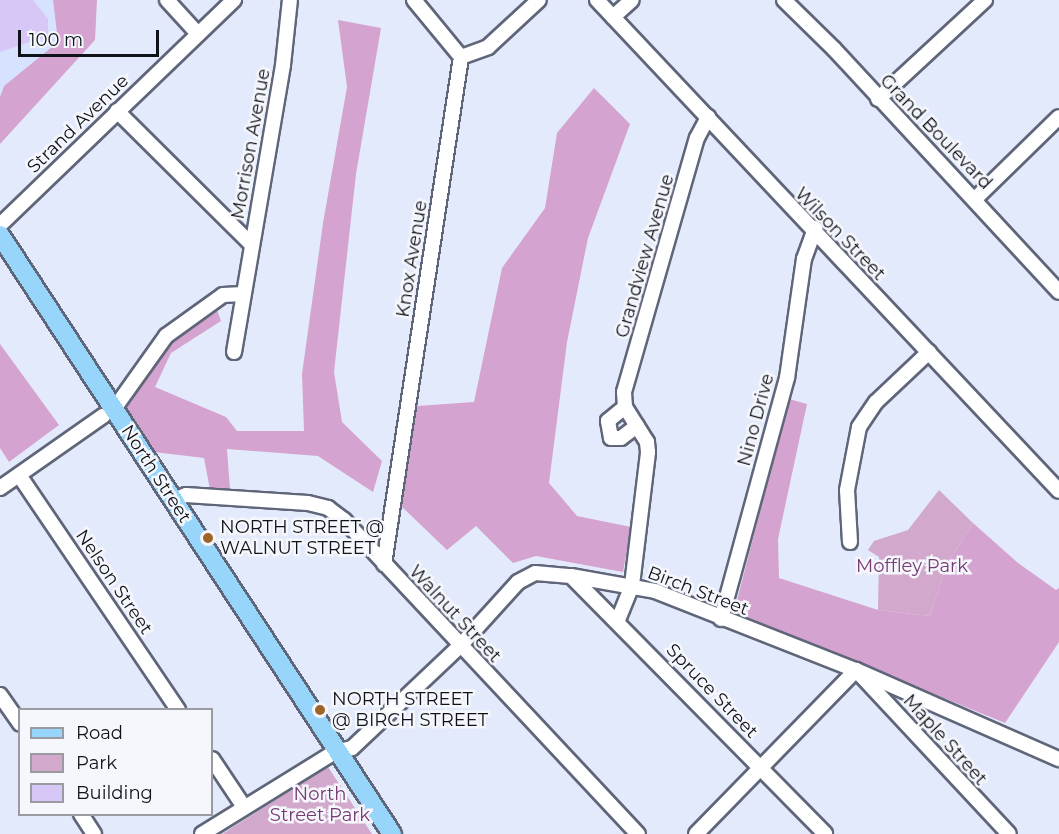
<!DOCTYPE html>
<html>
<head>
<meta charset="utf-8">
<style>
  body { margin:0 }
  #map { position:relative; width:1059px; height:834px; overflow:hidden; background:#e3eafb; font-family:Montserrat,sans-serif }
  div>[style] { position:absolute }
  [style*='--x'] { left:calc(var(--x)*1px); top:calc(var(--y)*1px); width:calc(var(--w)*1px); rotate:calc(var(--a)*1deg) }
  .built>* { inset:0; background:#d7e2ff }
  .green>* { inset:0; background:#d2a8cc }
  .forest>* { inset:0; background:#d5a3cf }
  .building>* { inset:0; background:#d7c7f6 }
  .roads { filter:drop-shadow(2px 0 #5f6679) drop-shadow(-2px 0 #5f6679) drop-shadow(0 2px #5f6679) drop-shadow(0 -2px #5f6679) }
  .minor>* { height:14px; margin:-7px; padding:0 7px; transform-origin:7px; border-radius:7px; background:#fff }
  .major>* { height:18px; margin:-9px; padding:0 9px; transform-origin:9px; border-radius:9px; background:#97d5fb }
  .dots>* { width:16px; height:16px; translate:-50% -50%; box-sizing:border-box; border:3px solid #f5f7fc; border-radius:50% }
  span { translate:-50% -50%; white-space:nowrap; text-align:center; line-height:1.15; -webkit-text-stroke:5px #f5f7fc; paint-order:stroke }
  .street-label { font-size:18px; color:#0f1219 }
  .poi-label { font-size:18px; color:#0f1219 }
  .left { translate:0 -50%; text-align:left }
  .park-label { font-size:18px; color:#763970 }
  .legend { position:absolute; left:18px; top:708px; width:195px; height:108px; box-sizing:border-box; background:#f5f7fc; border:2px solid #999ba1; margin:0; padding:8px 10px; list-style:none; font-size:18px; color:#0f1219 }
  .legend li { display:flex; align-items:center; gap:12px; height:30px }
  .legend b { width:30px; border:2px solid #999ba1 }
  .scale { position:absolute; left:18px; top:30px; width:141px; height:27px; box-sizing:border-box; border:3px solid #0f1219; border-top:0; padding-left:8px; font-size:18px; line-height:21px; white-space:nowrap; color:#0f1219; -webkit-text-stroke:4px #f5f7fc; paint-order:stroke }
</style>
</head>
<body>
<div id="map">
  <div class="built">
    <div style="clip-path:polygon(0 0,53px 0,58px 42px,4px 86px,0 97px)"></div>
  </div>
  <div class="green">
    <div style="clip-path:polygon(939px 490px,973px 523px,947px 564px,930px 616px,878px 610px,879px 557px,868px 550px,874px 541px,908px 530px)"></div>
    <div style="clip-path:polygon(328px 767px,372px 834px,222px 834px)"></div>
  </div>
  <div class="forest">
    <div style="clip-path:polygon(53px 0,97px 0,95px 40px,0 144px,0 97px,4px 86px,58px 42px)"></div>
    <div style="clip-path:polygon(338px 20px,381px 28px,356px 174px,334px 372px,342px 422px,382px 461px,373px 492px,318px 456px,227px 449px,230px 490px,210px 490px,204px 458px,154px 452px,124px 406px,147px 360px,193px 320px,217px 310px,221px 321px,171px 353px,155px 387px,226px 417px,237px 431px,304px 431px,302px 374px,323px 223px,347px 87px)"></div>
    <div style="clip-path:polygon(594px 88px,630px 124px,588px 238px,567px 342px,549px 483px,577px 516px,631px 527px,623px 572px,536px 556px,513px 563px,476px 526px,447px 550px,398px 503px,417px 406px,474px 402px,502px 268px,545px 208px,557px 133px)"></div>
    <div style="clip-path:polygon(0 344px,59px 425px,9px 462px,0 448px)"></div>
    <div style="clip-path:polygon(789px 399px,807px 404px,778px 539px,779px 578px,878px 610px,930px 616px,947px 564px,973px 523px,1018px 563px,1056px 590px,1059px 588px,1059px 642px,1005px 723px,734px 612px)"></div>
  </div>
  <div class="building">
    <div style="clip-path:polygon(0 0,33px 0,48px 19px,48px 36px,0 52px)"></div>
  </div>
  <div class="roads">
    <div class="minor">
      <div style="--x:167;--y:0;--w:46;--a:47.6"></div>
      <div style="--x:414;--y:0;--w:74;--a:50.5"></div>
      <div style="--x:597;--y:0;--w:674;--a:46.74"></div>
      <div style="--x:784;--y:0;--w:70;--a:44.4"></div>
      <div style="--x:834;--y:49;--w:331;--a:47.2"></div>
      <div style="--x:613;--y:17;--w:25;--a:-42"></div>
      <div style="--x:461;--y:57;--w:29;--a:-20"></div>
      <div style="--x:488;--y:47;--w:69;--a:-42.7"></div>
      <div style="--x:878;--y:99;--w:146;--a:-42.8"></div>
      <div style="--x:117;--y:111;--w:190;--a:44.8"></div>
      <div style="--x:975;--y:199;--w:117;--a:-44.3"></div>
      <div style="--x:0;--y:225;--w:325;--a:-43.9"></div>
      <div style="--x:234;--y:352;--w:291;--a:-80.3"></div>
      <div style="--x:283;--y:65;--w:65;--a:-83.9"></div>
      <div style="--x:625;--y:407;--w:22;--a:141"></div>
      <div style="--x:608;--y:421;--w:17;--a:80"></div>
      <div style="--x:611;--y:438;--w:10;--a:0"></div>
      <div style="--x:621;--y:438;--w:20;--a:-37"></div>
      <div style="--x:114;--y:409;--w:90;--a:-54.5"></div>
      <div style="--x:166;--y:336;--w:70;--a:-35.7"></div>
      <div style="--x:223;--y:295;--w:20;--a:-3"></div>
      <div style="--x:19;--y:475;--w:284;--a:55.9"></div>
      <div style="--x:0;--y:488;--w:126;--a:-35"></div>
      <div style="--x:174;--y:500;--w:13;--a:-23"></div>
      <div style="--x:186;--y:495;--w:122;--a:3.8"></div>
      <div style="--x:308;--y:503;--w:21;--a:14"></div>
      <div style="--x:328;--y:508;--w:20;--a:37"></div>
      <div style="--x:344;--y:520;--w:430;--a:46.9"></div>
      <div style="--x:850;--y:542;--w:52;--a:-93.3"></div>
      <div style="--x:847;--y:490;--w:64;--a:-79.2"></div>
      <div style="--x:859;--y:427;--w:30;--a:-56"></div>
      <div style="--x:876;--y:402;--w:73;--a:-43.3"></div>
      <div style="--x:384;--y:564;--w:513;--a:-81.36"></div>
      <div style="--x:571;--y:576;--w:362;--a:45.4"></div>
      <div style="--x:721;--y:619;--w:250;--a:-74.7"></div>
      <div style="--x:787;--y:378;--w:120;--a:-81.9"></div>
      <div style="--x:804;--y:259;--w:33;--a:-70"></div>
      <div style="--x:618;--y:620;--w:38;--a:-68"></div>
      <div style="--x:632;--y:585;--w:134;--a:-83.1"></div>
      <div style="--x:648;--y:452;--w:10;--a:-96"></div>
      <div style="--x:647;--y:442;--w:41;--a:-122.2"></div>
      <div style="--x:625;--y:407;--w:15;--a:-94"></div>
      <div style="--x:624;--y:392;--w:264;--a:-74"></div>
      <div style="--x:697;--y:138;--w:24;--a:-62"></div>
      <div style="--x:0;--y:695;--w:35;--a:55"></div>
      <div style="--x:212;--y:759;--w:58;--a:56.3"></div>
      <div style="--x:81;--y:814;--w:24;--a:57"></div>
      <div style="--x:202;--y:834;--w:156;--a:-31.7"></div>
      <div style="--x:335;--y:752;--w:17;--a:-13"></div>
      <div style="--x:352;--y:748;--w:149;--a:-43.4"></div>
      <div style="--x:460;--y:646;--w:86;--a:-47.8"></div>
      <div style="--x:518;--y:582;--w:19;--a:-28"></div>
      <div style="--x:535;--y:573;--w:36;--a:5"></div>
      <div style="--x:571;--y:576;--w:85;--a:10.1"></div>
      <div style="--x:655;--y:591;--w:216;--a:21.5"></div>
      <div style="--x:856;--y:670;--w:222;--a:23.7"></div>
      <div style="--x:696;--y:834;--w:229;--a:-45.7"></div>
      <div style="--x:856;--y:670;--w:224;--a:47"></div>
    </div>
    <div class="major">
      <div style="--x:0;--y:235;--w:716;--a:56.8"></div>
    </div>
  </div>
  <div class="dots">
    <div style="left:208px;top:538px;background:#9f6326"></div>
    <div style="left:320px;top:710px;background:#9f6326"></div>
  </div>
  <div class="street-label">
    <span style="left:78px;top:124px;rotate:-44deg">Strand Avenue</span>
    <span style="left:936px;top:132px;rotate:46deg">Grand Boulevard</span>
    <span style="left:251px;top:144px;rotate:-80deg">Morrison Avenue</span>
    <span style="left:840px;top:234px;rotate:46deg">Wilson Street</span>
    <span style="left:645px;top:256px;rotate:-74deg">Grandview Avenue</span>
    <span style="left:412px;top:259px;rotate:-81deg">Knox Avenue</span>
    <span style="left:756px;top:420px;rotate:-75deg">Nino Drive</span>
    <span style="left:156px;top:474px;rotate:57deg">North Street</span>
    <span style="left:114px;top:582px;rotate:56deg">Nelson Street</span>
    <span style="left:698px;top:591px;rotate:21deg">Birch Street</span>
    <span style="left:455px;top:614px;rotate:47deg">Walnut Street</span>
    <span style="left:712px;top:691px;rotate:46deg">Spruce Street</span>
    <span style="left:945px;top:740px;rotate:48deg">Maple Street</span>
  </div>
  <div class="poi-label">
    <span class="left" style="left:220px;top:538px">NORTH STREET @<br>WALNUT STREET</span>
    <span class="left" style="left:332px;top:710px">NORTH STREET<br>@ BIRCH STREET</span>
  </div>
  <div class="park-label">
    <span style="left:912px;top:566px">Moffley Park</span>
    <span style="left:320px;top:805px">North<br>Street Park</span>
  </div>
  <ul class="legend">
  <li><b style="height:8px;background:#97d5fb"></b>Road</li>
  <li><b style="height:16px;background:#d2a8cc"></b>Park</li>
  <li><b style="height:16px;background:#d7c7f6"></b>Building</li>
  </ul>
  <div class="scale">100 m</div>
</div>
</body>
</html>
